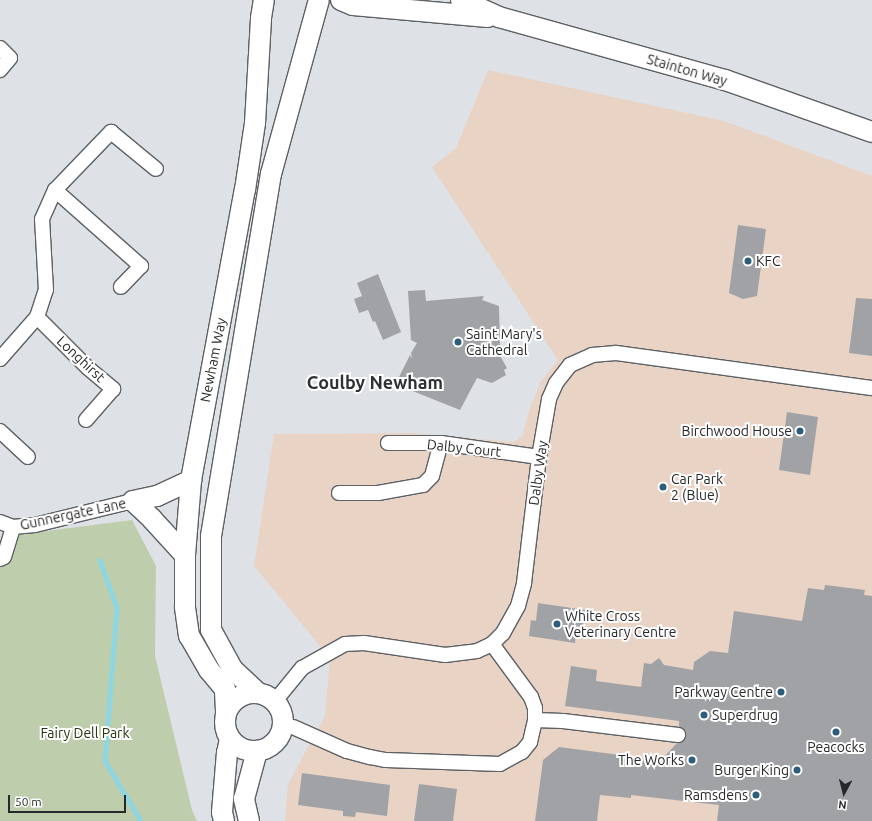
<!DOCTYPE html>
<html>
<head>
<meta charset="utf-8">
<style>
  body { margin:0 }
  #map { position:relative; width:872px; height:821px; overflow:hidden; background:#dee2e6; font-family:Ubuntu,sans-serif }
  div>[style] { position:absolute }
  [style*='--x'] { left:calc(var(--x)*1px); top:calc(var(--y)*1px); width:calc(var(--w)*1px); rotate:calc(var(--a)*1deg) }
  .commercial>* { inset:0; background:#e8d3c5 }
  .green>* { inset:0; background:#beceac }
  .stream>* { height:4.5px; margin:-2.25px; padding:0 2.25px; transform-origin:2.25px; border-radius:2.25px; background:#8dd6e2 }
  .building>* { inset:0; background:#a1a2a6 }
  .roads { filter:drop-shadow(1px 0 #5d6064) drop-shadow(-1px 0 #5d6064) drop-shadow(0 1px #5d6064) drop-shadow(0 -1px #5d6064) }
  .street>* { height:14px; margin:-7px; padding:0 7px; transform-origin:7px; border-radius:7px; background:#fff }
  .secondary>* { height:20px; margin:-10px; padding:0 10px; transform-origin:10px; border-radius:10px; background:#fff }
  .secondary>.ring { margin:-10px; padding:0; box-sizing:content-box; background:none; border:20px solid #fff; border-radius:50% }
  .dots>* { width:11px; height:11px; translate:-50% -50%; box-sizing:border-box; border:2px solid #fff; border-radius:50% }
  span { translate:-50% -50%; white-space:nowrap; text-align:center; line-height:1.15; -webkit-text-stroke:4px #fff; paint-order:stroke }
  .street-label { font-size:14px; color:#272829 }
  .poi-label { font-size:14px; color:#272829 }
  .left { translate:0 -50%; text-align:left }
  .right { translate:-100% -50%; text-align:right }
  .park-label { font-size:14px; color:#24330d }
  .district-label { font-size:18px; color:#2f3235; font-weight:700 }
  .north { position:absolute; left:824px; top:773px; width:40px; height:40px; -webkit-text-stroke:3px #fff; paint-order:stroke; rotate:187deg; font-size:11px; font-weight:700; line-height:16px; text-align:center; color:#272829 }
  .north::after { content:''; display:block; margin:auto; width:14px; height:18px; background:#272829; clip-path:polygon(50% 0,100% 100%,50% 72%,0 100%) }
  .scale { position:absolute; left:8px; top:795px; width:118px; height:18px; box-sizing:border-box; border:2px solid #272829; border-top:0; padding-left:5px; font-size:12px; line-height:14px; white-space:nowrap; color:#272829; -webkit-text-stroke:3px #fff; paint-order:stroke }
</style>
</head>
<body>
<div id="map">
  <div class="commercial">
    <div style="clip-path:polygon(488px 70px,724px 121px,872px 176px,872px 821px,285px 821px,288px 784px,325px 716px,330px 658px,254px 566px,274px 434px,412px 433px,514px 442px,523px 436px,529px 410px,542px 380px,558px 360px,432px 167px,456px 148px)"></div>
  </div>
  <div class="green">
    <div style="clip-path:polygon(132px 520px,156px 566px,155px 656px,192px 810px,197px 821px,0 821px,0 562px,15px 535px)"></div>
  </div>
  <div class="stream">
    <div style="--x:100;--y:560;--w:51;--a:70.5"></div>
    <div style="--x:117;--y:608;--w:153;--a:94.5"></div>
    <div style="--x:105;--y:761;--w:70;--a:59"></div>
  </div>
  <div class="building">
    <div style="clip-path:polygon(738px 225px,766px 229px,757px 296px,743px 299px,729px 293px)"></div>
    <div style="clip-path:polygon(378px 274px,401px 332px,383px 340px,375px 321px,373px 322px,368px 310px,359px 313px,354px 299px,362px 296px,357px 283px)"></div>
    <div style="clip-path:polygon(425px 290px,426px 301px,484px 296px,482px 300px,499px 306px,500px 345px,504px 348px,499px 354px,507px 368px,504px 370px,506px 375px,492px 383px,477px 378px,460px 410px,405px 388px,406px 383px,398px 379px,410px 355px,412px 359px,411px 353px,417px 343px,411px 340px,408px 291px)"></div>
    <div style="clip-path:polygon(856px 298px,872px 299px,872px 356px,849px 353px)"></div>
    <div style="clip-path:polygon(787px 412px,818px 417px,810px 475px,779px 470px)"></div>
    <div style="clip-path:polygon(825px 585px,865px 590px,864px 595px,872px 596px,872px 821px,717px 821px,719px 805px,631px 795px,631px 798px,600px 795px,597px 821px,535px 821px,543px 760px,559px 747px,620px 755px,619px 758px,654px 762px,655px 756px,663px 758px,677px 743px,685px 740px,686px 736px,686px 731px,679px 727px,679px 721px,565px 706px,571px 666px,597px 670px,596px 681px,641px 687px,644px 663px,651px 664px,659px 658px,664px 665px,693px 670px,694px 662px,710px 651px,728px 653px,734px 611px,802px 621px,808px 588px,824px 590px)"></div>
    <div style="clip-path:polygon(538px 603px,585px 610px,583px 627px,577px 626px,575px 643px,529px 636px,531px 620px,536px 621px)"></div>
    <div style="clip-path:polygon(302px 773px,390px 785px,387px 816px,356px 812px,355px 817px,343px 816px,343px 811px,298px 805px)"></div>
    <div style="clip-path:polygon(419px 784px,457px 789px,453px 821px,414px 821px)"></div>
  </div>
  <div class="roads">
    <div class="street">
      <div style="--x:0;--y:48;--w:14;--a:45"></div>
      <div style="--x:10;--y:58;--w:16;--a:130"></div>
      <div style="--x:55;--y:190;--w:115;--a:41.5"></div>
      <div style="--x:141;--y:266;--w:29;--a:134"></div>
      <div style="--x:37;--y:317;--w:72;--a:45"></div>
      <div style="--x:88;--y:368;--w:33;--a:40"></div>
      <div style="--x:113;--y:389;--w:41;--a:131.1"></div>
      <div style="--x:0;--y:359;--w:56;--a:-48.6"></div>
      <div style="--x:37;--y:317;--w:28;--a:-72"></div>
      <div style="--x:46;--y:290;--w:71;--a:-93.2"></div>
      <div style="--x:42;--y:219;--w:32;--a:-66"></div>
      <div style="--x:55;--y:190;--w:81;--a:-46"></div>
      <div style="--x:111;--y:132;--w:58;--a:39.4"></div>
      <div style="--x:0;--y:431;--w:38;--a:43"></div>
      <div style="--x:388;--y:443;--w:53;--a:0"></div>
      <div style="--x:441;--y:443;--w:99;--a:8.1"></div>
      <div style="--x:339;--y:493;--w:39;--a:0"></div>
      <div style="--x:378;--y:493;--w:46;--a:-10.1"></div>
      <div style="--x:423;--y:485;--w:13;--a:-45"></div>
      <div style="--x:432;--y:476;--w:34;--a:-75"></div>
      <div style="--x:0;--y:522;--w:14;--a:21"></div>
      <div style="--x:13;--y:527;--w:22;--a:-5"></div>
      <div style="--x:35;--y:525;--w:101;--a:-13.8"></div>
      <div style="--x:0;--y:559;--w:4;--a:-27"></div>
      <div style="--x:4;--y:557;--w:31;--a:-73"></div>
      <div style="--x:275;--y:701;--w:43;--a:-50.7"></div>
      <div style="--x:302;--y:668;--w:49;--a:-29.2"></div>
      <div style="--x:345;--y:644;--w:19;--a:-3"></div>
      <div style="--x:364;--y:643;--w:82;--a:8.4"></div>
      <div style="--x:445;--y:655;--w:32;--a:-7"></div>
      <div style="--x:477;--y:651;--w:17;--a:-25"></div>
      <div style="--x:492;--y:644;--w:16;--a:-45"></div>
      <div style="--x:503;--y:633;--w:31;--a:-61"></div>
      <div style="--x:518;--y:606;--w:24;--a:-75"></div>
      <div style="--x:524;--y:583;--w:127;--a:-83.2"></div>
      <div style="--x:539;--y:457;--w:59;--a:-80.2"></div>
      <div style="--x:549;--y:399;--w:17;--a:-66"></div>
      <div style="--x:556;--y:383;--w:23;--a:-52"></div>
      <div style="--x:570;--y:365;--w:24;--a:-24"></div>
      <div style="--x:592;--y:355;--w:24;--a:-5"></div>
      <div style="--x:616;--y:353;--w:258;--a:7.8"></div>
      <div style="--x:535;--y:720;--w:28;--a:2"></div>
      <div style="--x:563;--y:721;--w:116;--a:6.9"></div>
      <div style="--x:293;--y:727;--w:59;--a:24"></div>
      <div style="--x:347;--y:751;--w:24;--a:15"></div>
      <div style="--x:370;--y:757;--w:16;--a:11"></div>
      <div style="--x:386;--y:760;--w:114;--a:2"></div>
      <div style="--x:500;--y:764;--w:25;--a:-29"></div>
      <div style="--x:522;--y:752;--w:13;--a:-51"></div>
      <div style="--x:530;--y:742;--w:23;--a:-77"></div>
      <div style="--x:535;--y:720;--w:12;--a:-90"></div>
      <div style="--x:535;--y:708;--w:12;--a:-110"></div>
      <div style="--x:531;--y:697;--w:66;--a:-126.3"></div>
    </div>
    <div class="secondary">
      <div style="--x:341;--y:0;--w:13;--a:23"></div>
      <div style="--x:353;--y:5;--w:135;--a:5.1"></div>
      <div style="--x:461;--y:0;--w:42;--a:24.1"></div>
      <div style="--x:499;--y:17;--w:235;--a:15.6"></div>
      <div style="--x:725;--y:80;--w:156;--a:19.5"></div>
      <div style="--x:133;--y:501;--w:26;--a:43"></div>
      <div style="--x:152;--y:519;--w:49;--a:47.5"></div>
      <div style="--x:133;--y:501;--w:25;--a:-12"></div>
      <div style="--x:157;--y:496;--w:38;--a:-25"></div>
      <div style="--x:257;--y:692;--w:33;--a:-137"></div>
      <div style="--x:233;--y:670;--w:46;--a:-118.8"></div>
      <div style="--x:211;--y:630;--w:94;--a:-90"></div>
      <div style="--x:211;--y:536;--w:367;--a:-80.6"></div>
      <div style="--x:271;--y:174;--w:180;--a:-74.6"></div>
      <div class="ring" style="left:225px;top:693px;width:38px;height:38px"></div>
      <div style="--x:226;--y:711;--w:22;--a:-93"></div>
      <div style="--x:225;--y:689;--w:25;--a:-130"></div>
      <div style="--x:209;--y:670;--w:39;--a:-120"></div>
      <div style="--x:189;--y:636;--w:30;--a:-98"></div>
      <div style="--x:185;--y:606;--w:51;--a:-90"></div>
      <div style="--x:185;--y:555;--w:75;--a:-85.4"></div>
      <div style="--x:191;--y:480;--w:295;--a:-79.5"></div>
      <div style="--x:245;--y:190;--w:68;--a:-81.5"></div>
      <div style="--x:255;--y:123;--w:105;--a:-86.7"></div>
      <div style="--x:261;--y:18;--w:18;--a:-81"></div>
      <div style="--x:224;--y:821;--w:9;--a:-103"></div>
      <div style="--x:222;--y:812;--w:59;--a:-85.2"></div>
      <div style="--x:227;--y:753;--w:14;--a:-78"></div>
      <div style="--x:249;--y:821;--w:23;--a:-103"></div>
      <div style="--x:244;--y:799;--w:50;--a:-74.8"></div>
    </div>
  </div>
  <div class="dots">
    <div style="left:748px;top:261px;background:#2d5d7b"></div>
    <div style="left:458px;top:342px;background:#2d5d7b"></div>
    <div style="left:800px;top:431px;background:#2d5d7b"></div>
    <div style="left:663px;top:487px;background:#2d5d7b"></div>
    <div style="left:557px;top:624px;background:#2d5d7b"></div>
    <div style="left:781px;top:692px;background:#2d5d7b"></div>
    <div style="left:704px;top:715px;background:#2d5d7b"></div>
    <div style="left:836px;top:732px;background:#2d5d7b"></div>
    <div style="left:692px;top:760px;background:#2d5d7b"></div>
    <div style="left:797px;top:770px;background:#2d5d7b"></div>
    <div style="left:756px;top:795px;background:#2d5d7b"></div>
  </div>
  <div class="street-label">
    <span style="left:687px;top:70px;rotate:16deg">Stainton Way</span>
    <span style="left:81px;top:359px;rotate:43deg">Longhirst</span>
    <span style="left:213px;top:360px;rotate:-79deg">Newham Way</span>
    <span style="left:464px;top:448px;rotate:6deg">Dalby Court</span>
    <span style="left:538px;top:473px;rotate:-82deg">Dalby Way</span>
    <span style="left:73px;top:514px;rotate:-12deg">Gunnergate Lane</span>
  </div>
  <div class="poi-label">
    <span class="left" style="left:756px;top:261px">KFC</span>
    <span class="left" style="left:466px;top:342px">Saint Mary's<br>Cathedral</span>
    <span class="right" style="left:792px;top:431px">Birchwood House</span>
    <span class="left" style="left:671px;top:487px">Car Park<br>2 (Blue)</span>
    <span class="left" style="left:565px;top:624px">White Cross<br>Veterinary Centre</span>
    <span class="right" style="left:773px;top:692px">Parkway Centre</span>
    <span class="left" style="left:712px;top:715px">Superdrug</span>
    <span style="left:836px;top:747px">Peacocks</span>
    <span class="right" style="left:684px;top:760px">The Works</span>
    <span class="right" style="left:789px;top:770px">Burger King</span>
    <span class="right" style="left:748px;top:795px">Ramsdens</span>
  </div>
  <div class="park-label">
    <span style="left:85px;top:733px">Fairy Dell Park</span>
  </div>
  <div class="district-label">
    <span style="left:375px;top:382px">Coulby Newham</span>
  </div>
  <div class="north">N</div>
  <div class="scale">50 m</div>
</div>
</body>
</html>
